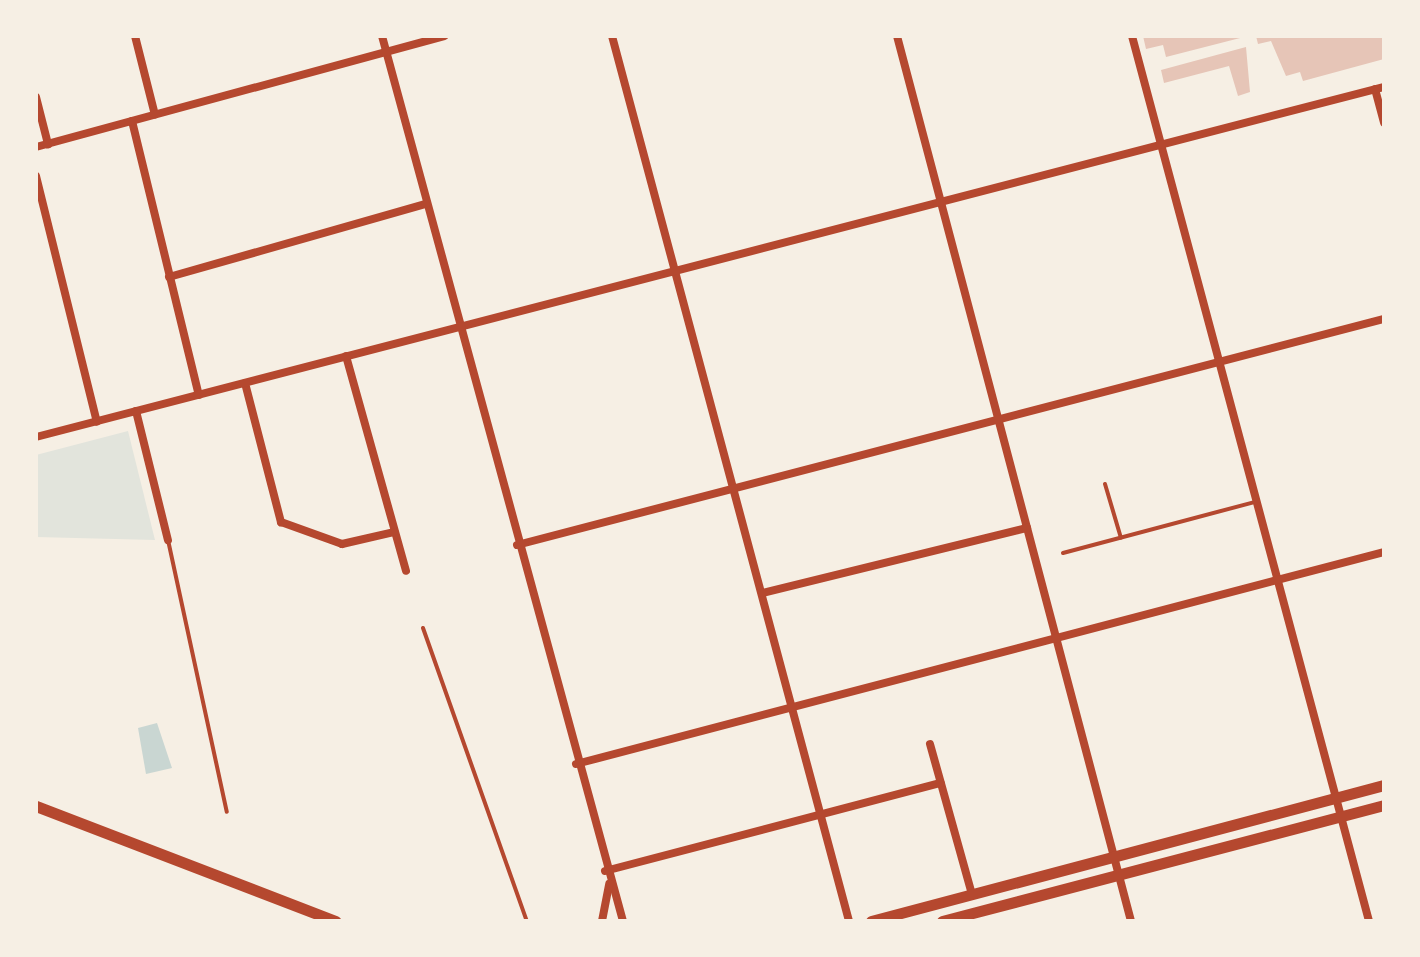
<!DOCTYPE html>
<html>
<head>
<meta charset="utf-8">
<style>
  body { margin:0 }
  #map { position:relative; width:1420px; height:957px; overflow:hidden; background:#f6efe4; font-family:"Work Sans",sans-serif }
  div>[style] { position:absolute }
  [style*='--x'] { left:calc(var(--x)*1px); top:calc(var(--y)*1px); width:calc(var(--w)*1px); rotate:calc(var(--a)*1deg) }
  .green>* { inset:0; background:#e2e4dc }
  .water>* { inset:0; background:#c9d6d2 }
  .building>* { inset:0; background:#e6c5b7 }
  .service>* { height:4px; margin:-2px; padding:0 2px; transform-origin:2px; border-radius:2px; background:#b5482f }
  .minor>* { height:8px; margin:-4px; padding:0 4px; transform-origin:4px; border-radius:4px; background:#b5482f }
  .secondary>* { height:11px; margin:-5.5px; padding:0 5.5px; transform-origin:5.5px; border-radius:5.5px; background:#b5482f }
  span { translate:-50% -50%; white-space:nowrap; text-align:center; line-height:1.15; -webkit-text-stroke:8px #f6efe4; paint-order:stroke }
  .frame { position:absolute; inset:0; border:38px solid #f6efe4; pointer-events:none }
</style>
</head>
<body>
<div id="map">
  <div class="green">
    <div style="clip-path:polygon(128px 431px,155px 540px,36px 537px,36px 455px)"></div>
  </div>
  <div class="water">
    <div style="clip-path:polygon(157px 723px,172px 768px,146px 774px,138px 728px)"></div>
  </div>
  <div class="building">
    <div style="clip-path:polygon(1143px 36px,1244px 36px,1244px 37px,1166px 57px,1163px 45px,1146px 49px)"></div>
    <div style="clip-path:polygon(1256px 36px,1384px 36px,1384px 59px,1303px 81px,1300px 72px,1286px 76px,1271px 41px,1258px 44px)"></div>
    <div style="clip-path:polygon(1246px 47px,1250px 92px,1238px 96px,1229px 66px,1164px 83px,1161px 70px)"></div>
  </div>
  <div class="service">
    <div style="--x:1105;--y:484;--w:56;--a:73.5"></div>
    <div style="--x:168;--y:540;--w:278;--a:77.8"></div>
    <div style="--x:1063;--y:553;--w:199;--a:-14.9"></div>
    <div style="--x:423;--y:628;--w:311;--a:70.5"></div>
  </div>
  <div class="minor">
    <div style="--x:135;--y:36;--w:81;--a:75.8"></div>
    <div style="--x:382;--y:36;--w:917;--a:74.77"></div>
    <div style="--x:612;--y:36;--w:916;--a:75.01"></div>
    <div style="--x:897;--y:36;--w:915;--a:75.19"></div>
    <div style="--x:1132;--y:36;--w:916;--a:75.01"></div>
    <div style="--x:1375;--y:89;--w:35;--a:75"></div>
    <div style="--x:36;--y:97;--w:49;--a:75.7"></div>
    <div style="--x:132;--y:121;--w:282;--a:76.3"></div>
    <div style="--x:36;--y:147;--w:423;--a:-15.2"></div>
    <div style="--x:36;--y:176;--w:253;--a:76.1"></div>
    <div style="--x:169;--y:277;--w:267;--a:-15.9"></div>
    <div style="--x:346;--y:356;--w:223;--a:74.4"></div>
    <div style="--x:245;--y:383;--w:144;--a:75.5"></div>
    <div style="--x:281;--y:522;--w:65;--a:19.8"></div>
    <div style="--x:342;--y:544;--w:53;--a:-13"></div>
    <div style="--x:136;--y:411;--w:133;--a:76.1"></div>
    <div style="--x:36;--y:437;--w:1393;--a:-14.56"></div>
    <div style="--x:517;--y:545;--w:896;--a:-14.61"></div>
    <div style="--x:762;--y:593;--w:273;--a:-13.8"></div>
    <div style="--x:930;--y:744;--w:156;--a:74.4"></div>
    <div style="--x:576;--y:764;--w:835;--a:-14.7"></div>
    <div style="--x:605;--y:871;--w:347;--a:-14.7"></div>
    <div style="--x:602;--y:921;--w:38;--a:-79"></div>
  </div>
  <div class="secondary">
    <div style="--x:36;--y:806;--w:321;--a:21"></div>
    <div style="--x:871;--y:921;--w:531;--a:-14.85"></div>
    <div style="--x:942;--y:921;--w:457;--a:-14.7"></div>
  </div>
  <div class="frame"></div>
</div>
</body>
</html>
